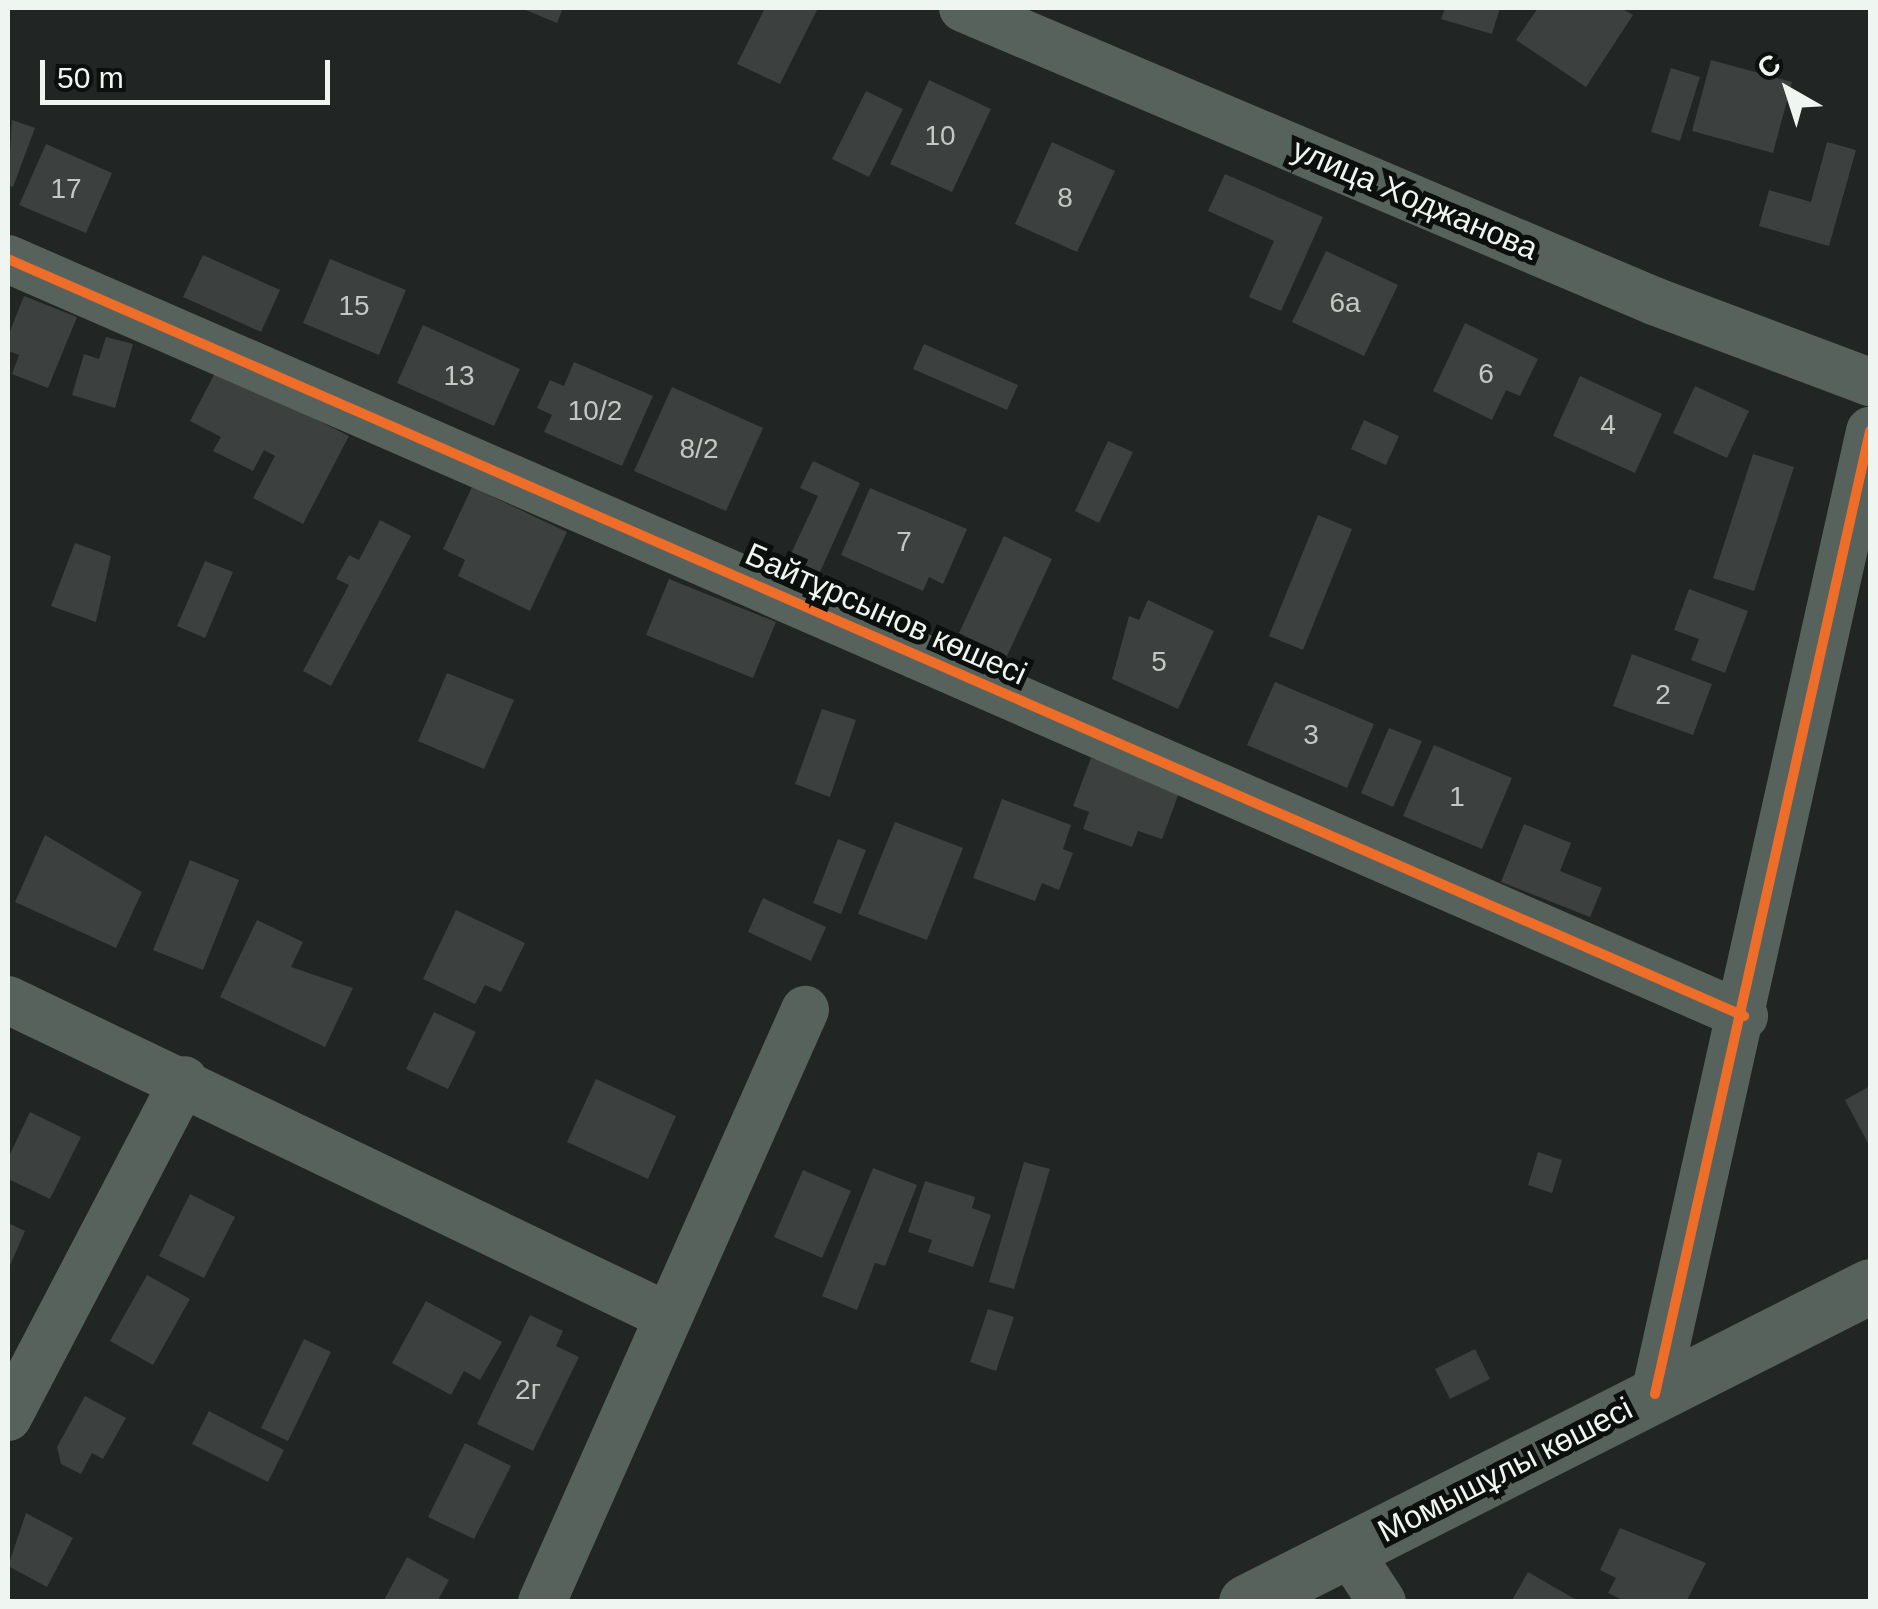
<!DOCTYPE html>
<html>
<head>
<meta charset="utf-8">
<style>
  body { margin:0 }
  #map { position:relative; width:1878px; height:1609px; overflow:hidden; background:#212523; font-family:Arial,sans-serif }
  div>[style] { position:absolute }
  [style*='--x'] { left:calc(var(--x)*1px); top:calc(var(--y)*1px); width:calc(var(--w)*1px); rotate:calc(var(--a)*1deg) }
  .building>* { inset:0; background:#3c403e }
  .minor>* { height:48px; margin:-24px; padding:0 24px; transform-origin:24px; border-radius:24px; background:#58625d }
  .major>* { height:55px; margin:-27.5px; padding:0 27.5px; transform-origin:27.5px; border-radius:27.5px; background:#58625d }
  .cycleway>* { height:10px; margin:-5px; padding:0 5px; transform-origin:5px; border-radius:5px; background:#ee6e29 }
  span { translate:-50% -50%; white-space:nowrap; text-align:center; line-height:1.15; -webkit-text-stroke:10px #0b0f0d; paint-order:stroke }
  .number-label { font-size:28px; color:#c2c8c4 }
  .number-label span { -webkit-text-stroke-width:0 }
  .street-label { font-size:32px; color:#eff5f1 }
  .frame { position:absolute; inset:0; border:10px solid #eff5f1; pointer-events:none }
  .north { position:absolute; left:1738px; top:40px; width:100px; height:100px; -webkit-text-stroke:8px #0b0f0d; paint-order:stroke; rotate:321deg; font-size:28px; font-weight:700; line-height:40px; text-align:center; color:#eff5f1 }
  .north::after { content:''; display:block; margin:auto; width:35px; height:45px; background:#eff5f1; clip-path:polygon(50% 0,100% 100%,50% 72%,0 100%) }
  .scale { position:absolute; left:40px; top:60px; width:290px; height:45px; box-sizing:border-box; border:5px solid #eff5f1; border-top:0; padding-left:12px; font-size:30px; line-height:35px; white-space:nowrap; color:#eff5f1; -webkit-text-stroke:8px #0b0f0d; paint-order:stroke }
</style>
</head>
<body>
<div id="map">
  <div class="building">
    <div style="clip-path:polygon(521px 8px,563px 8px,557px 23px)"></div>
    <div style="clip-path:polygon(765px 8px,817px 10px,780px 84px,737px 64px)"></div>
    <div style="clip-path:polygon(1445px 8px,1500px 8px,1492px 34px,1441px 19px)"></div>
    <div style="clip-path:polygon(1538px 8px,1621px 8px,1633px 15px,1586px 87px,1516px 40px)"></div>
    <div style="clip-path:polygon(1711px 60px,1792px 82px,1773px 153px,1692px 131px)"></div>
    <div style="clip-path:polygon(1671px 68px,1700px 77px,1680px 141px,1651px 132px)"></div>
    <div style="clip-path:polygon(929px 80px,991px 109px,952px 192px,890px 164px)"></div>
    <div style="clip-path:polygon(866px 91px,903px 109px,869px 177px,832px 159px)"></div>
    <div style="clip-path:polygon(12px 120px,35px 128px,13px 187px,8px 185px)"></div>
    <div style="clip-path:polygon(1052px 142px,1115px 171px,1077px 252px,1015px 224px)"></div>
    <div style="clip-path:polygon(1827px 142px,1856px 150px,1829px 246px,1759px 226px,1769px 190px,1811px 202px)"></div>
    <div style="clip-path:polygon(46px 144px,112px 173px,86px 233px,19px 205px)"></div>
    <div style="clip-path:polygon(1225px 174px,1323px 217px,1281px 311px,1249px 297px,1274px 241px,1208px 211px)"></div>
    <div style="clip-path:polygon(1326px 251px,1398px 285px,1364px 356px,1292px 322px)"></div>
    <div style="clip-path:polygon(203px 255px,280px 290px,261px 332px,183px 297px)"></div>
    <div style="clip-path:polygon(330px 259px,406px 290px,379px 355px,303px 323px)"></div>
    <div style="clip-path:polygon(24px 296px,77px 317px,48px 388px,12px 374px,19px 355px,8px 351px,8px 336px)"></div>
    <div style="clip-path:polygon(1465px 323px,1538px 359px,1520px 396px,1506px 390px,1492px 420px,1433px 391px)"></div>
    <div style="clip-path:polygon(423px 325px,520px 369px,494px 426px,397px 383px)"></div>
    <div style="clip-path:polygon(106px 337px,133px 344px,115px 408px,72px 395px,84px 354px,99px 359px)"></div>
    <div style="clip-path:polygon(924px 344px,1018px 385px,1007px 410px,913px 369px)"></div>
    <div style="clip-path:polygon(574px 362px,653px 396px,622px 466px,544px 432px,552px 415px,537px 408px,550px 380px,564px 386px)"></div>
    <div style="clip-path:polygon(217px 369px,349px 436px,303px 524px,253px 498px,275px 456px,264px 450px,253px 471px,213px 451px,221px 437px,190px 421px)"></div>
    <div style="clip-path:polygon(1580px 376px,1662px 414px,1635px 473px,1553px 436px)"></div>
    <div style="clip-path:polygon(1695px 386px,1749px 411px,1727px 458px,1673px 433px)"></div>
    <div style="clip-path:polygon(672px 387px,763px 428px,726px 511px,634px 471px)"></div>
    <div style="clip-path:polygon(1364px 420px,1399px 436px,1386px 465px,1351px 449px)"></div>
    <div style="clip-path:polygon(1108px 441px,1133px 452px,1099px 523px,1075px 511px)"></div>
    <div style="clip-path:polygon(1753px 454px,1794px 467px,1754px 591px,1713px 578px)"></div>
    <div style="clip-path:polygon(813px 461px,860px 483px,820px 572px,789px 558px,818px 496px,800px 488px)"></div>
    <div style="clip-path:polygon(472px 487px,567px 532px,530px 611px,458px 576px,465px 560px,443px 549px)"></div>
    <div style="clip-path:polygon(870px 488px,967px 529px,943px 584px,929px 577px,923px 591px,841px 555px)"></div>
    <div style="clip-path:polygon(1318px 515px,1352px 529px,1303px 650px,1269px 636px)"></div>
    <div style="clip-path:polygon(380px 520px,411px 536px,331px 686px,303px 671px,349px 585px,336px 579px,349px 555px,359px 560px)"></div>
    <div style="clip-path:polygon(1004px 536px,1052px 559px,1007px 656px,959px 633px)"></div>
    <div style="clip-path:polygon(75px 543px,111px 556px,96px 622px,51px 606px)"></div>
    <div style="clip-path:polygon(205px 561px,233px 572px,205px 638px,177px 626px)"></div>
    <div style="clip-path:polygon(669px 579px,776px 622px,753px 678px,646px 635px)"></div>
    <div style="clip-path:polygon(1689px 589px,1748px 611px,1725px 673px,1691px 660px,1699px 639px,1674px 630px)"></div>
    <div style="clip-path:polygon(1148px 600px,1214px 631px,1178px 709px,1112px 679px,1129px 616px,1139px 620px)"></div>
    <div style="clip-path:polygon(1632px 654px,1712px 684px,1693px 735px,1613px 706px)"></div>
    <div style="clip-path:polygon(447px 673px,514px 700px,484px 769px,418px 741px)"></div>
    <div style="clip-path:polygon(1275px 682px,1374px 724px,1347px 788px,1247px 745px)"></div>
    <div style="clip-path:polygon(822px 709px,856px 720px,830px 797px,795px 784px)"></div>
    <div style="clip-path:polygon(1389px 728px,1422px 741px,1393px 807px,1361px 793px)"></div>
    <div style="clip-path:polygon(1434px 745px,1512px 778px,1482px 849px,1403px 816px)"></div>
    <div style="clip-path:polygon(1091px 758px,1180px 790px,1162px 839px,1138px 831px,1132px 847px,1083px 829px,1089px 812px,1073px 806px)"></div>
    <div style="clip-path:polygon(1002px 799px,1071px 825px,1063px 849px,1073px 853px,1059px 890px,1042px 883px,1035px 901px,973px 878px)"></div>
    <div style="clip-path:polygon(895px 822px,963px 848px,927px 940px,858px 914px)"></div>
    <div style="clip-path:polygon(1524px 824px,1571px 843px,1560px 871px,1602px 888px,1590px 917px,1501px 882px)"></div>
    <div style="clip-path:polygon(45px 835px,142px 892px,116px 948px,15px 902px)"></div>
    <div style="clip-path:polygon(838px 839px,866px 850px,841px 914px,813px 903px)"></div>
    <div style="clip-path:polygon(190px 860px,239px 880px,203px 970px,153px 950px)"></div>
    <div style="clip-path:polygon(763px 898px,826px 927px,811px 961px,748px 932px)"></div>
    <div style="clip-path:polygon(456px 910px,525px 943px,501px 992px,485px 985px,475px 1004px,423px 979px)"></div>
    <div style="clip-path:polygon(257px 920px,303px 942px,291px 967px,353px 988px,325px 1047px,220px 997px)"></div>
    <div style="clip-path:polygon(434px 1012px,476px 1032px,448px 1089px,406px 1069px)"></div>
    <div style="clip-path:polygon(596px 1079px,676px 1116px,648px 1179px,567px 1142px)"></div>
    <div style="clip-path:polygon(1870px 1086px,1870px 1147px,1845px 1100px)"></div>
    <div style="clip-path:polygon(30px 1112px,81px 1137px,50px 1199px,8px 1179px,8px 1158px)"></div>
    <div style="clip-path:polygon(1538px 1152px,1562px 1160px,1552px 1193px,1528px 1185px)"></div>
    <div style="clip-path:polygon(1024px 1162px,1050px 1169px,1014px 1289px,989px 1282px)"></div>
    <div style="clip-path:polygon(873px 1168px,917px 1185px,885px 1266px,875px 1263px,857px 1310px,822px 1296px)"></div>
    <div style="clip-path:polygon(803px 1170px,851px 1191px,822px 1258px,774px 1237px)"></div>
    <div style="clip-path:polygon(925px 1181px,975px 1197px,972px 1208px,991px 1215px,973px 1267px,928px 1252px,932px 1240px,908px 1232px)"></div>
    <div style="clip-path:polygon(190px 1194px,235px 1217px,204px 1278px,159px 1256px)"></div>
    <div style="clip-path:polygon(8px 1223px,25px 1231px,8px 1270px)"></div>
    <div style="clip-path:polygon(147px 1275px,190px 1299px,153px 1365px,110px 1341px)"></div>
    <div style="clip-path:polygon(426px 1301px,502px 1342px,480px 1380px,464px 1371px,451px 1395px,392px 1363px)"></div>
    <div style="clip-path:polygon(988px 1309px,1014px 1317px,996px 1371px,970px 1362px)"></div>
    <div style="clip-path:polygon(530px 1315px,563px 1331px,556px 1346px,579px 1357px,533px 1451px,477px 1424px)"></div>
    <div style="clip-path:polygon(304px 1339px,331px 1352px,288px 1441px,261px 1428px)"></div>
    <div style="clip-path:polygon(1475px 1349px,1490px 1379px,1450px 1399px,1435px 1369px)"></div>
    <div style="clip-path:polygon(85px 1396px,126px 1418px,103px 1459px,92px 1453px,81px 1474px,61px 1464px,57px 1447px)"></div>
    <div style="clip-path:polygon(209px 1411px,284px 1450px,268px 1482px,192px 1444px)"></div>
    <div style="clip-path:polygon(465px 1443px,511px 1466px,474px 1539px,428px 1517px)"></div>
    <div style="clip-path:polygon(26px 1513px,73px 1538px,47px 1587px,8px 1566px)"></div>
    <div style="clip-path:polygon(1620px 1528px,1706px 1563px,1686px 1602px,1627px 1602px,1608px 1593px,1616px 1578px,1600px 1570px)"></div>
    <div style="clip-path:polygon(407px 1557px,449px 1580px,437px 1602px,383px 1602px)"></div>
    <div style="clip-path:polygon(1528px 1572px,1580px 1602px,1511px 1602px)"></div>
  </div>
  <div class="minor">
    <div style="--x:963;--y:8;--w:751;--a:22.98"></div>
    <div style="--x:1654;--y:301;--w:231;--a:20.6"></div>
    <div style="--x:8;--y:259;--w:1894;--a:23.56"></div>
    <div style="--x:8;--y:1000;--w:729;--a:25.62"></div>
    <div style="--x:1655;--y:1394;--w:987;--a:-77.41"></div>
    <div style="--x:8;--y:1417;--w:380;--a:-62.4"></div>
    <div style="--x:1348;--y:1550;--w:62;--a:56.8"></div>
    <div style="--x:542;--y:1602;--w:648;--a:-66.05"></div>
  </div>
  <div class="major">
    <div style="--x:1246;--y:1602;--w:699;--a:-26.86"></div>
  </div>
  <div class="cycleway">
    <div style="--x:8;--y:259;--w:1894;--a:23.56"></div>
    <div style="--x:1655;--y:1394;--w:987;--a:-77.41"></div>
  </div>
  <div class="number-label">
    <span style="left:940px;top:136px">10</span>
    <span style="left:66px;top:189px">17</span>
    <span style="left:1065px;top:198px">8</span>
    <span style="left:1345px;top:303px">6а</span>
    <span style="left:354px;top:306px">15</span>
    <span style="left:1486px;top:374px">6</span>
    <span style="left:459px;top:376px">13</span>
    <span style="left:595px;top:411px">10/2</span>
    <span style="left:1608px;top:425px">4</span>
    <span style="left:699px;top:449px">8/2</span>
    <span style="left:904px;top:542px">7</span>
    <span style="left:1159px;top:662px">5</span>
    <span style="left:1663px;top:695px">2</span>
    <span style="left:1311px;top:735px">3</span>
    <span style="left:1457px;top:797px">1</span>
    <span style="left:528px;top:1390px">2г</span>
  </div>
  <div class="street-label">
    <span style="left:1415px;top:199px;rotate:23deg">улица Ходжанова</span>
    <span style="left:886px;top:614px;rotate:24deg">Байтұрсынов көшесі</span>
    <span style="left:1505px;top:1470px;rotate:-27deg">Момышұлы көшесі</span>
  </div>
  <div class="frame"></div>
  <div class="north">С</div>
  <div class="scale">50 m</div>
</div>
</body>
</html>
